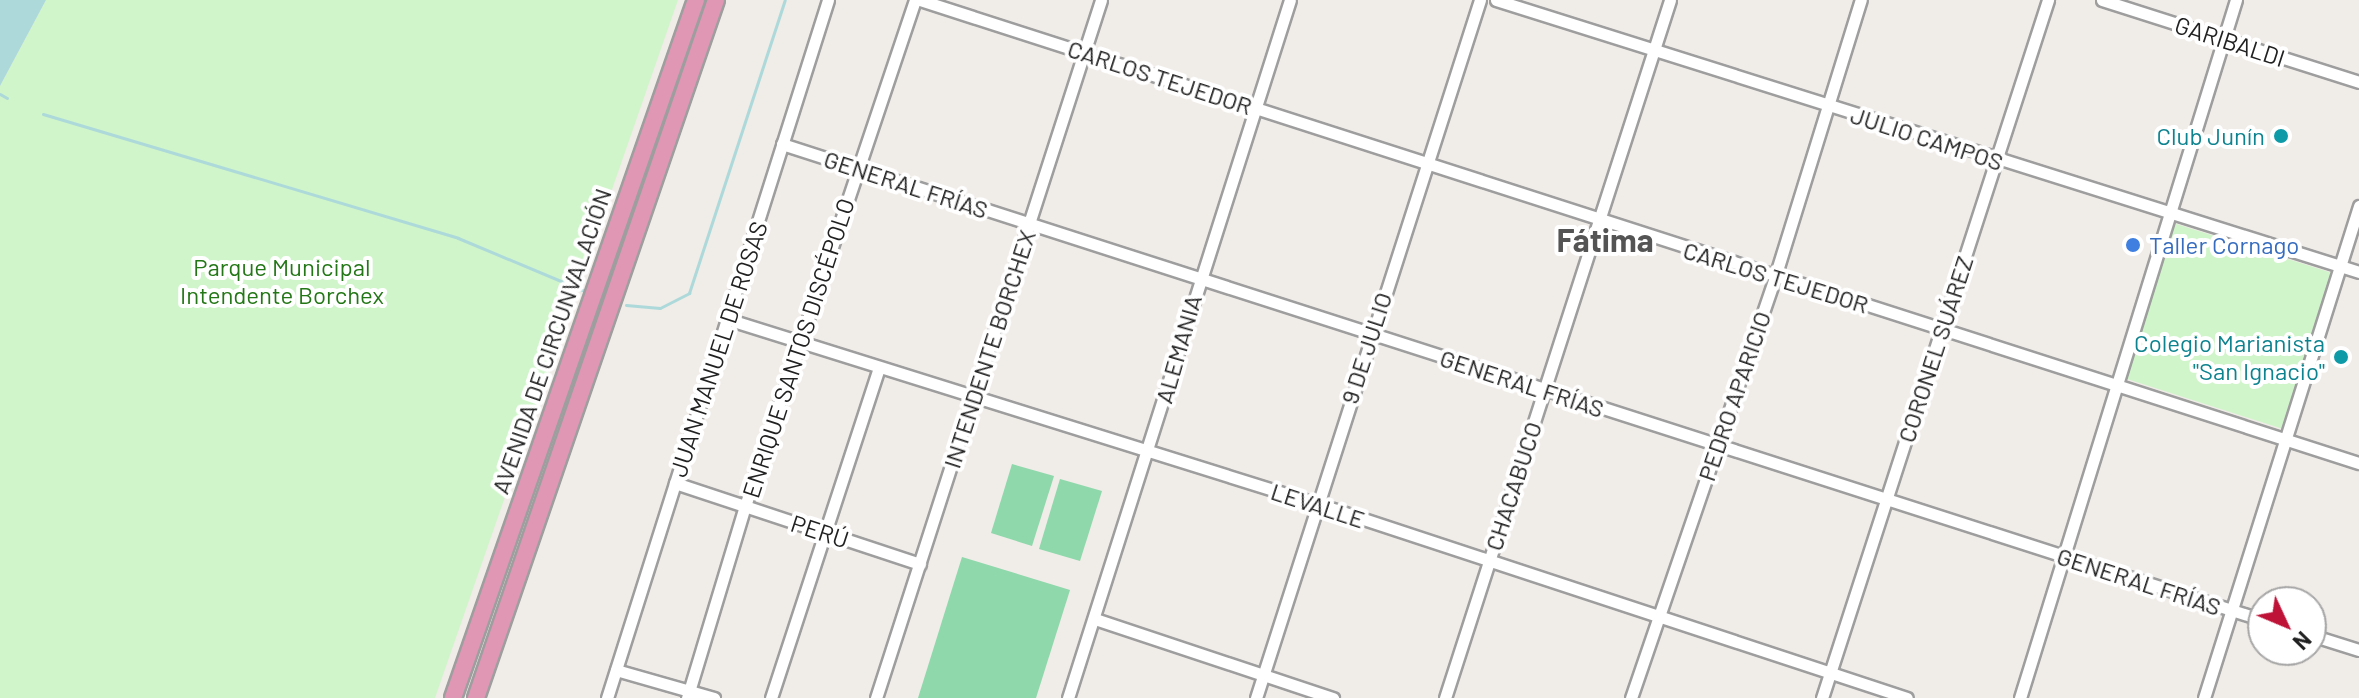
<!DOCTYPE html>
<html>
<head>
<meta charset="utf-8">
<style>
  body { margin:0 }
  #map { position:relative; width:2359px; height:698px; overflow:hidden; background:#f0ece8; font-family:Barlow,sans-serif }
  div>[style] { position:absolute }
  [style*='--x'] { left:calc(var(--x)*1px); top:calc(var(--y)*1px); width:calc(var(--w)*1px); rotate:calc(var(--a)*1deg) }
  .park>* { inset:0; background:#d0f5ca }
  .pitch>* { inset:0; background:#8ed8ab }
  .water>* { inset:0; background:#add9da }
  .stream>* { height:3px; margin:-1.5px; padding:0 1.5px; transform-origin:1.5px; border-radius:1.5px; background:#add9da }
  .roads { filter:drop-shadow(2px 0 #9e9e9e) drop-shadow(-2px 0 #9e9e9e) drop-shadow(0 2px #9e9e9e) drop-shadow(0 -2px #9e9e9e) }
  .minor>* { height:11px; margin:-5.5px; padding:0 5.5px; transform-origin:5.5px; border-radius:5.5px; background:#fff }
  .highway>* { height:16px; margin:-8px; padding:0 8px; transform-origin:8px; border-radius:8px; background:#e097b4 }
  .dots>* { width:22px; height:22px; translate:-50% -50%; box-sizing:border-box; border:4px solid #fff; border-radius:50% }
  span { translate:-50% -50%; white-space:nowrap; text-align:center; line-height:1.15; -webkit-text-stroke:8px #fff; paint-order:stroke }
  .street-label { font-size:24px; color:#212121 }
  .culture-label { font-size:24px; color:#0d838f }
  .right { translate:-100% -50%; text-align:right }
  .shop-label { font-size:24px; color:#366cbe }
  .left { translate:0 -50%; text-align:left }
  .park-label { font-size:24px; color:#237716 }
  .district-label { font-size:32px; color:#545454; font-weight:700 }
  .north { position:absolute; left:2247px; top:586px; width:80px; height:80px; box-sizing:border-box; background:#fff; border:2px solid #a6a6a6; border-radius:50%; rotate:134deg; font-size:22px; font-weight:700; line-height:32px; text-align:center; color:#212121 }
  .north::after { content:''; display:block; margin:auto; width:28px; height:36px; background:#bf1237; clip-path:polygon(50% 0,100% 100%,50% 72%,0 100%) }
</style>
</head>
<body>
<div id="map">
  <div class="park">
    <div style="clip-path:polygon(46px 0,678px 0,435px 698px,0 698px,0 86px)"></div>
    <div style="clip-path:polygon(2173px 223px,2332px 273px,2283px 429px,2124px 378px)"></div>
  </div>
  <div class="pitch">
    <div style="clip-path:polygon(1012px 464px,1054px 476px,1032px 546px,991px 533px)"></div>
    <div style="clip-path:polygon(1060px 479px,1102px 491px,1080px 561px,1039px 549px)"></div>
    <div style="clip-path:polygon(962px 557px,1070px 590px,1036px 698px,918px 698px)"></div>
  </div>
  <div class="water">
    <div style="clip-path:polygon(0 0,46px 0,0 86px)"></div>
  </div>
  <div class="stream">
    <div style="--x:0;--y:94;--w:8;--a:30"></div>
    <div style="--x:43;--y:114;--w:433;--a:16.6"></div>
    <div style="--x:458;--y:238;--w:138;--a:22.7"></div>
    <div style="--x:626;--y:305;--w:34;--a:5"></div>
    <div style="--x:660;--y:308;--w:33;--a:-27"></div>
    <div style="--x:689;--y:293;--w:308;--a:-71.9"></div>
  </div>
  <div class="roads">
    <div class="minor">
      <div style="--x:920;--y:0;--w:1512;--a:17.84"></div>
      <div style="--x:1496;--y:0;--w:905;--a:17.49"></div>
      <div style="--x:2102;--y:0;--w:270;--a:17.7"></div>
      <div style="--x:782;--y:144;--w:1556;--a:17.82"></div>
      <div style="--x:727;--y:319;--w:616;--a:17.38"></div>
      <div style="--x:1315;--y:503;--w:623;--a:18.23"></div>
      <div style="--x:675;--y:483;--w:258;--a:18.3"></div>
      <div style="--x:1095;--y:619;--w:251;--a:18.4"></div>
      <div style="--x:2311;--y:635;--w:50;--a:17.4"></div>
      <div style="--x:616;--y:670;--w:102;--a:15.9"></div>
      <div style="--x:607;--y:698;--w:732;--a:-72.43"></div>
      <div style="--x:687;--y:698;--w:201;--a:-73.2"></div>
      <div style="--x:745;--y:506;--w:534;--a:-71.43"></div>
      <div style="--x:771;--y:698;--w:348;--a:-71.9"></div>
      <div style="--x:876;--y:698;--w:733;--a:-72.13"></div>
      <div style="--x:1068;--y:698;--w:732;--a:-72.36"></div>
      <div style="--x:1256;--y:698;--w:733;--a:-72.21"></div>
      <div style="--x:1445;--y:698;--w:733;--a:-72.13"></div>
      <div style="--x:1631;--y:698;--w:445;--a:-71.1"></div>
      <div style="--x:1775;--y:277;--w:290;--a:-72.8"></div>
      <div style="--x:1822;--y:698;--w:734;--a:-72.06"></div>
      <div style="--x:2020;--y:698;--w:731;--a:-72.81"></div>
      <div style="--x:2204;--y:698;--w:516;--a:-72.51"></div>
    </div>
    <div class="highway">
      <div style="--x:453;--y:698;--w:739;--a:-70.81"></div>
      <div style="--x:476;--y:698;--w:738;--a:-71.03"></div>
    </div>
  </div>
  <div class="dots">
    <div style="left:2281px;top:136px;background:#0f9aa8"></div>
    <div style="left:2133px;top:245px;background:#3f7fe0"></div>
    <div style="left:2341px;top:357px;background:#0f9aa8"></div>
  </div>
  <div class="street-label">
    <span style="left:2230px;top:41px;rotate:18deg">GARIBALDI</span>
    <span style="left:1160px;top:77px;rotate:18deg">CARLOS TEJEDOR</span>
    <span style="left:1927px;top:138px;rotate:18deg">JULIO CAMPOS</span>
    <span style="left:906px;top:184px;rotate:18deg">GENERAL FRÍAS</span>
    <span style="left:1776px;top:277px;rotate:17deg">CARLOS TEJEDOR</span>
    <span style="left:551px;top:341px;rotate:-71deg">AVENIDA DE CIRCUNVALACIÓN</span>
    <span style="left:798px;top:348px;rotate:-72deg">ENRIQUE SANTOS DISCÉPOLO</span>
    <span style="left:1366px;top:348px;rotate:-72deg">9 DE JULIO</span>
    <span style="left:718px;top:349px;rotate:-72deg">JUAN MANUEL DE ROSAS</span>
    <span style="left:989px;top:349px;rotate:-72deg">INTENDENTE BORCHEX</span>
    <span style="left:1178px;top:349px;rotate:-74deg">ALEMANIA</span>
    <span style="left:1935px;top:349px;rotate:-72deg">CORONEL SUÁREZ</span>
    <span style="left:1522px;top:383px;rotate:18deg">GENERAL FRÍAS</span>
    <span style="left:1734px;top:396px;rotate:-71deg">PEDRO APARICIO</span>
    <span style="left:1513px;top:486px;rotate:-72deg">CHACABUCO</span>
    <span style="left:1318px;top:505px;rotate:18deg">LEVALLE</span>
    <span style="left:820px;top:531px;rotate:18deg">PERÚ</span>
    <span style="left:2139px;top:581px;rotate:18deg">GENERAL FRÍAS</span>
  </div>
  <div class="culture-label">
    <span class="right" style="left:2265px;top:136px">Club Junín</span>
    <span class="right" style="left:2325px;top:357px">Colegio Marianista<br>"San Ignacio"</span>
  </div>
  <div class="shop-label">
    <span class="left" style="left:2149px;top:245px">Taller Cornago</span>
  </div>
  <div class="park-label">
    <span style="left:282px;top:281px">Parque Municipal<br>Intendente Borchex</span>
  </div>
  <div class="district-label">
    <span style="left:1605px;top:239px">Fátima</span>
  </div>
  <div class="north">N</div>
</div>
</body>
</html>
